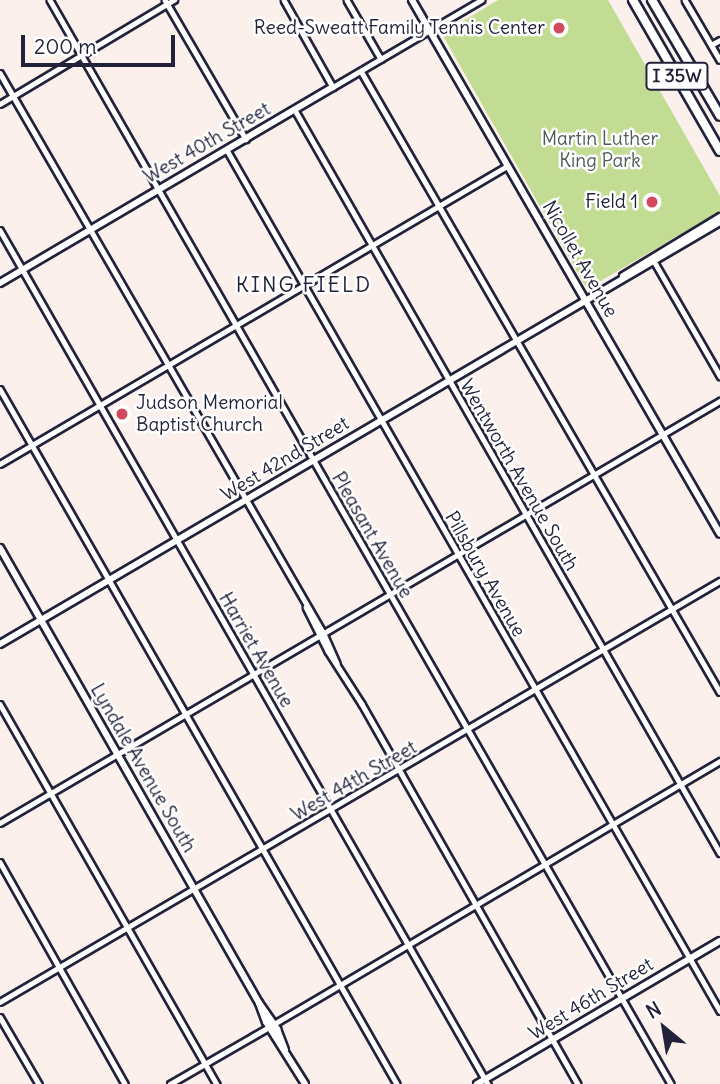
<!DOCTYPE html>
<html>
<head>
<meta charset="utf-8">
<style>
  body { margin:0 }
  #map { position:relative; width:720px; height:1084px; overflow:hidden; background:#fbf0ec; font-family:Delius,sans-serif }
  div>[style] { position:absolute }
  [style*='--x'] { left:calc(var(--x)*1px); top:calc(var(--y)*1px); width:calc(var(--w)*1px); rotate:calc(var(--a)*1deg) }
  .green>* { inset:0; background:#c2dc93 }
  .roads { filter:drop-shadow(2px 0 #22223b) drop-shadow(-2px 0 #22223b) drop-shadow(0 2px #22223b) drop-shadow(0 -2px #22223b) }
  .street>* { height:4.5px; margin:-2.25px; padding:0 2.25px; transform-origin:2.25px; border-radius:2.25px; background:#fff }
  .secondary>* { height:6px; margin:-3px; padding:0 3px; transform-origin:3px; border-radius:3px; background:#fff }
  .highway>* { height:8px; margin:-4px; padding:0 4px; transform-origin:4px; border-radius:4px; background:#fff }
  .dots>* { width:19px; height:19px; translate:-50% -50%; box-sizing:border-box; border:4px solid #fff; border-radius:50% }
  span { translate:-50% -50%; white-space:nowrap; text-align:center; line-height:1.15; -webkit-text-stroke:5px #fff; paint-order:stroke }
  .shield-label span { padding:2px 5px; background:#fff; border:2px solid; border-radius:5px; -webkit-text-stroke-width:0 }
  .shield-label { font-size:18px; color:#22223b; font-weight:700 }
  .poi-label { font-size:19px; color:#22223b }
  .right { translate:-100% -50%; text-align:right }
  .left { translate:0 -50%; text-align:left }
  .park-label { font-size:19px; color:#525a55 }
  .street-label { font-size:19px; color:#22223b }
  .neighbourhood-label { font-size:21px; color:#22223b; letter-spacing:2px }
  .north { position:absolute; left:629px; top:993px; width:70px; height:70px; -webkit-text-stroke:5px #fff; paint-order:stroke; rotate:330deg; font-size:19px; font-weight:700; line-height:28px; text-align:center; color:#22223b }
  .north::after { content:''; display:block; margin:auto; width:24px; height:32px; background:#22223b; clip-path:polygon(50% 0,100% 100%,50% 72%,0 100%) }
  .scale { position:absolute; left:21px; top:35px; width:154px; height:32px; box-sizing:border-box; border:4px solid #22223b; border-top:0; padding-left:9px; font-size:21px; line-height:24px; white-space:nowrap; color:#22223b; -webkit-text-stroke:5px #fff; paint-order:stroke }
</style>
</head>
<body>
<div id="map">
  <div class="green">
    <div style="clip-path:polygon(498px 0,608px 0,720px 196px,720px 211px,587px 289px,442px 34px)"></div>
  </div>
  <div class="roads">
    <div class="street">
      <div style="--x:50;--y:0;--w:1249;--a:60.19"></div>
      <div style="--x:165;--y:0;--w:161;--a:59.8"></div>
      <div style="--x:284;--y:0;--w:100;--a:60.6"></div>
      <div style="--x:333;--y:87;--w:172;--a:-30.4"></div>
      <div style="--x:347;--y:0;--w:68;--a:60"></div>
      <div style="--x:685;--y:0;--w:69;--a:59.7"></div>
      <div style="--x:711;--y:45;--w:10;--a:-29"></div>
      <div style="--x:361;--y:71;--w:717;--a:59.97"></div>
      <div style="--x:0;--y:73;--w:648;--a:59.99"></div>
      <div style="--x:324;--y:634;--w:32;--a:66"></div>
      <div style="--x:0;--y:104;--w:203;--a:-30.9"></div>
      <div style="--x:295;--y:110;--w:856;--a:60.23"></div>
      <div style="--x:227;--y:150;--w:992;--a:60.2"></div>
      <div style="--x:0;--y:230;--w:984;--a:60.26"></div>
      <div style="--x:654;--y:261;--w:133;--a:60.1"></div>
      <div style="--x:0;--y:389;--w:800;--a:60.26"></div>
      <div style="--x:0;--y:464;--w:588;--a:-30.45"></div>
      <div style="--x:306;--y:607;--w:49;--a:63.4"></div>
      <div style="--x:328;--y:651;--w:63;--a:57.3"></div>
      <div style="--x:362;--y:704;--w:437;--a:60.4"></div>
      <div style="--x:0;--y:704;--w:438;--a:60.3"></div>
      <div style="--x:0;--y:823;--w:835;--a:-30.38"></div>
      <div style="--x:0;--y:862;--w:255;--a:60.6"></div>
      <div style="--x:0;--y:1002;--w:834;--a:-30.32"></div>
      <div style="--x:0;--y:1017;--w:78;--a:59.8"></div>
      <div style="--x:274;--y:1024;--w:518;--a:-30.53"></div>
      <div style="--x:170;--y:1084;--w:114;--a:-29.9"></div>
    </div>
    <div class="secondary">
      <div style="--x:412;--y:0;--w:616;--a:60.02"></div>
      <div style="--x:623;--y:276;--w:114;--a:-31.3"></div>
      <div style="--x:0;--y:283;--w:386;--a:-30.5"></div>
      <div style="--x:0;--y:548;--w:524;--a:60.35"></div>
      <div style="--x:259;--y:1003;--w:32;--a:55"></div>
      <div style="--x:277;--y:1029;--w:22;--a:69"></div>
      <div style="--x:0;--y:644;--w:835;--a:-30.38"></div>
      <div style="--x:259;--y:1003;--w:20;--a:70"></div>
      <div style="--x:266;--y:1022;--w:73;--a:57.8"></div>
      <div style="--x:477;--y:1084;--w:282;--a:-30.5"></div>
    </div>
    <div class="highway">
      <div style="--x:633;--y:0;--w:174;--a:60.1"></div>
      <div style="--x:652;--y:0;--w:134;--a:59.6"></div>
    </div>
  </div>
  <div class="dots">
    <div style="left:559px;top:28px;background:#d1495b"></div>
    <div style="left:652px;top:202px;background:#d1495b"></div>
    <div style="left:122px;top:414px;background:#d1495b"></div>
  </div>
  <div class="shield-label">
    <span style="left:677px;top:76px">I 35W</span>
  </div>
  <div class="poi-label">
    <span class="right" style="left:545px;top:28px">Reed-Sweatt Family Tennis Center</span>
    <span class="right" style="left:638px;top:202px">Field 1</span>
    <span class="left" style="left:136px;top:414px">Judson Memorial<br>Baptist Church</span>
  </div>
  <div class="park-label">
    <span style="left:600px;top:150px">Martin Luther<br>King Park</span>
  </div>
  <div class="street-label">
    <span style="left:207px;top:143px;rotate:-30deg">West 40th Street</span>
    <span style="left:580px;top:259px;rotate:60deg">Nicollet Avenue</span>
    <span style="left:285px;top:459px;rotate:-31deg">West 42nd Street</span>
    <span style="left:519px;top:475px;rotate:60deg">Wentworth Avenue South</span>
    <span style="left:372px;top:535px;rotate:60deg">Pleasant Avenue</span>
    <span style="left:485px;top:574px;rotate:60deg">Pillsbury Avenue</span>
    <span style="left:256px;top:650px;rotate:60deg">Harriet Avenue</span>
    <span style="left:143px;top:768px;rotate:60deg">Lyndale Avenue South</span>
    <span style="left:354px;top:781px;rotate:-30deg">West 44th Street</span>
    <span style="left:591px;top:999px;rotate:-31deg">West 46th Street</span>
  </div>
  <div class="neighbourhood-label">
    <span style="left:304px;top:285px">KING FIELD</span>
  </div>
  <div class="north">N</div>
  <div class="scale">200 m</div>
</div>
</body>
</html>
